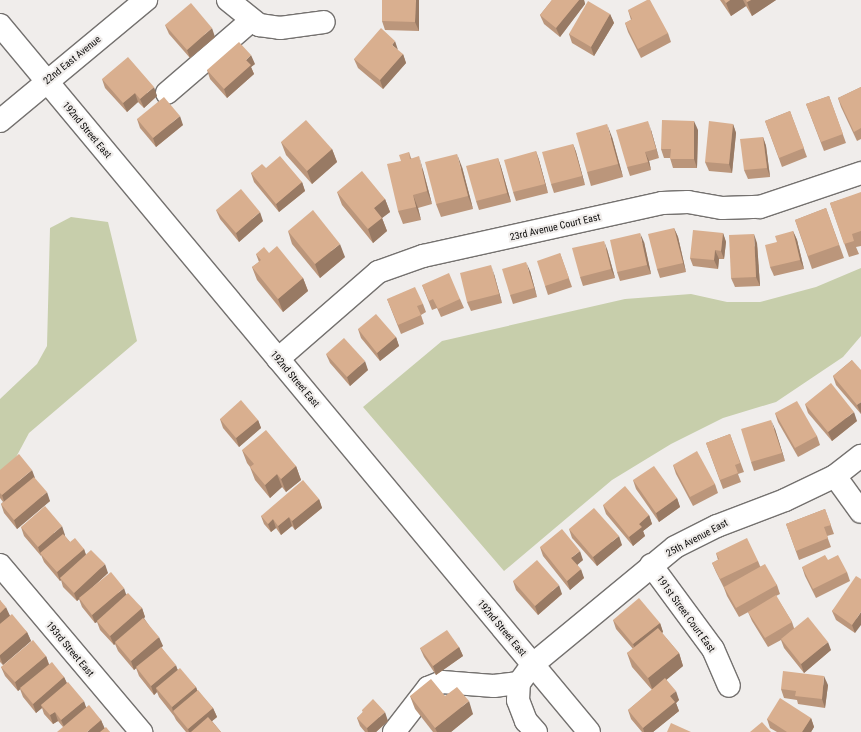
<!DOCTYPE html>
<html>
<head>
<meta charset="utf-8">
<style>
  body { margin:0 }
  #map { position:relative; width:861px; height:732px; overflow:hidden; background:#f0edeb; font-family:"Roboto Condensed",sans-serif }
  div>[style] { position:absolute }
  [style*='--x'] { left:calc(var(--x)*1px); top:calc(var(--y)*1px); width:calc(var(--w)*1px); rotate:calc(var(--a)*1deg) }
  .green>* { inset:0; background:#c7ceab }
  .roads { filter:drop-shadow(1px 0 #74716f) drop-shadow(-1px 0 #74716f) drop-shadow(0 1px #74716f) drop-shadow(0 -1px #74716f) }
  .minor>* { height:22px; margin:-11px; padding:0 11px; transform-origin:11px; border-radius:11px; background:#fff }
  .wall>* { inset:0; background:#bb967b }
  .shaded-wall>* { inset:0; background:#987a64 }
  .building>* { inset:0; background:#d9af8f }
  span { translate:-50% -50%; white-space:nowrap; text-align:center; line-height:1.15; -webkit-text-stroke:4px #f0edeb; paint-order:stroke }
  .street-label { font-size:10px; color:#0d0c0b }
</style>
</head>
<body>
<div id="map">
  <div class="green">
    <div style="clip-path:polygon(71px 217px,108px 222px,137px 341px,29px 433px,14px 461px,0 474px,0 399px,37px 364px,47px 346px,50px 228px)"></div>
    <div style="clip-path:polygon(861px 268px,861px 336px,843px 357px,776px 402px,723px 418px,671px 444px,612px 480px,504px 571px,363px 407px,442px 341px,625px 299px,691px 294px,727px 302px,760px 302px,816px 287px)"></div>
  </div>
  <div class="roads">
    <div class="minor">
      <div style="--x:228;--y:0;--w:40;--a:39"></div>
      <div style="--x:259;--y:25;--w:21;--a:8"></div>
      <div style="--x:280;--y:28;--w:44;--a:-7.8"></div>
      <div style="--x:0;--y:25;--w:920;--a:50.2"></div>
      <div style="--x:167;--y:93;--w:112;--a:-40.7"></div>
      <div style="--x:0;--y:121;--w:190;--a:-39.7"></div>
      <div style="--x:278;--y:359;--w:133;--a:-41"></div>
      <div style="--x:378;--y:272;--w:48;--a:-19.6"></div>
      <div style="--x:423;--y:256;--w:245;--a:-12.5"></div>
      <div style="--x:662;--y:203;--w:26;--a:-2"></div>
      <div style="--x:688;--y:202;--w:35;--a:10"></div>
      <div style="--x:722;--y:208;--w:38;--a:-2"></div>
      <div style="--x:760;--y:207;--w:107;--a:-18.6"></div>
      <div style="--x:835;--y:476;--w:44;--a:54.2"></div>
      <div style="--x:0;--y:565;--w:219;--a:49.8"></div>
      <div style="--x:651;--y:565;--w:104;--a:53.6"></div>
      <div style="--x:713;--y:649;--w:40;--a:66.6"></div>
      <div style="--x:394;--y:732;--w:56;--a:-52.3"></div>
      <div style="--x:428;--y:688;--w:15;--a:-23"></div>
      <div style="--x:442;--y:682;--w:52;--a:4.4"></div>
      <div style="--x:494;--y:686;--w:25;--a:-7"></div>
      <div style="--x:536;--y:732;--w:15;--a:-132"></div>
      <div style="--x:526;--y:721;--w:22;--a:-111"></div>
      <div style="--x:518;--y:700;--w:17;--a:-87"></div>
      <div style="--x:519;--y:683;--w:22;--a:-54"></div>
      <div style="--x:532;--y:665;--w:185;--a:-39.5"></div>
      <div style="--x:675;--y:547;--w:47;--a:-26.6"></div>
      <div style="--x:717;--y:526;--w:73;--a:-20.9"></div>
      <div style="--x:785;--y:500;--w:55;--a:-25.6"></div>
      <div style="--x:835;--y:476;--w:33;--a:-38"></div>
    </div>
  </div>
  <div class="wall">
    <div style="clip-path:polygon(419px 0,419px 31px,385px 30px,382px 21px)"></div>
    <div style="clip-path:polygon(552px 0,584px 0,585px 4px,560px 37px,544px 24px,540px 15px)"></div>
    <div style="clip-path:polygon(720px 0,776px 0,752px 16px,746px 6px,731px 16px)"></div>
    <div style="clip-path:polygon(628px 10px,668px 33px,671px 42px,641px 58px,628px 32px,625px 23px,631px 20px)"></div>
    <div style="clip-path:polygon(610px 14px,614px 23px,594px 56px,572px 43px,569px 34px)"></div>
    <div style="clip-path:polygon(165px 25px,215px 37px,190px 58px,169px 34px)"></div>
    <div style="clip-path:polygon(403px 54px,406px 63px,383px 89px,358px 68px,354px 59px)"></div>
    <div style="clip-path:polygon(255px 64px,251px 67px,254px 74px,227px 98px,210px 79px,207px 70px)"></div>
    <div style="clip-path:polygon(102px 79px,157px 96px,144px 108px,138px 102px,127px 112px,105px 88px)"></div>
    <div style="clip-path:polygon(861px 87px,861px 139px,857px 141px,841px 107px,838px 98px)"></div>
    <div style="clip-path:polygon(829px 96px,846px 143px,824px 151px,806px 104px)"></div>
    <div style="clip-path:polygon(790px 111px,807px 157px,782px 167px,765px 121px)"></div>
    <div style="clip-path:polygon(137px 119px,183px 125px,156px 147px,140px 128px)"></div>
    <div style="clip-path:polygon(733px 124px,736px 133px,732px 173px,709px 171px,705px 162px)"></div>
    <div style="clip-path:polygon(651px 130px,659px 158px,649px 161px,651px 170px,630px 176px,627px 167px)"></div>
    <div style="clip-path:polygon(698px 130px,697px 168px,673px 168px,670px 158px,664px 158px,661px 149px)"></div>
    <div style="clip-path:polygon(612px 137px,623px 177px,591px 186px,587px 172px)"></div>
    <div style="clip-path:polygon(763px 137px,766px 146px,770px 177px,748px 179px,744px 170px)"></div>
    <div style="clip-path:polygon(281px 142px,332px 149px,337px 162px,312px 184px,286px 155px)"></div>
    <div style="clip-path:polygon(573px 144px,576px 152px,585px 185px,554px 193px,551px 184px)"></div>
    <div style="clip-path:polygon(536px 151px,539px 160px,548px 193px,516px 201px,513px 192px)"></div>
    <div style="clip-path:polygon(409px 152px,411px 158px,423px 170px,432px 204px,418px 208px,421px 220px,403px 224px,398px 211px,401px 161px)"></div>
    <div style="clip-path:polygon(498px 158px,501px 167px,511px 202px,479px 210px,476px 201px)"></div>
    <div style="clip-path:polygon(462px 167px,473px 209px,441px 217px,436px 204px)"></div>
    <div style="clip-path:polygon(266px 168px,302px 182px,305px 191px,279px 212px,254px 182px,251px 173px)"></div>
    <div style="clip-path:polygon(337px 192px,385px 199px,390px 212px,382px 218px,387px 231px,373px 243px,342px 205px)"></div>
    <div style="clip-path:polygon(861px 193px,861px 246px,856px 247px,859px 254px,849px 257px,830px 203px)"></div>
    <div style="clip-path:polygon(826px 208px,844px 258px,812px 269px,795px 220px)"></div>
    <div style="clip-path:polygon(216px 210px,263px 221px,239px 242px,220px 219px)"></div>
    <div style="clip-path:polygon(674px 228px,678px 237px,686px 272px,660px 278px,657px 269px)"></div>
    <div style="clip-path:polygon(288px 231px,345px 257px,320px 278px,292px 244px)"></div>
    <div style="clip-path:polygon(793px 231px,797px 240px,804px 269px,774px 276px,770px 267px,777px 242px)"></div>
    <div style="clip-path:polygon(723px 233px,726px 242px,724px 259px,719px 259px,718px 269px,693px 266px,690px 258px)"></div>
    <div style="clip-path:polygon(644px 242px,651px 274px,620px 281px,617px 272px)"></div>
    <div style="clip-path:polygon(757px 243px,760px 286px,735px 287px,731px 278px)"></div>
    <div style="clip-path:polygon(607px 249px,615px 278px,583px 286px,580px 277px)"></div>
    <div style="clip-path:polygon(269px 253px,303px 278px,308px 291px,283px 312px,257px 280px,252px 267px,259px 262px,256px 254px)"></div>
    <div style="clip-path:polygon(560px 253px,572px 287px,548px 295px,545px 286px)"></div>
    <div style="clip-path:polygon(530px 271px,537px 297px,513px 304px,510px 295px)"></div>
    <div style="clip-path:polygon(494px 274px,502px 303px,471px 311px,467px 302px)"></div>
    <div style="clip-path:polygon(422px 285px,460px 299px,464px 308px,441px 317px,437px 308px,432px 310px)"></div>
    <div style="clip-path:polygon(387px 299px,423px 304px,426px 312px,421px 315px,424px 324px,401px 334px)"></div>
    <div style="clip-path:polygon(358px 329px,396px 337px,399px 346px,380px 361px,361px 338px)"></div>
    <div style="clip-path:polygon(326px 354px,368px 370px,350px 386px,330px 363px)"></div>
    <div style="clip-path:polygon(852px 360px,861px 414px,836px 385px,833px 376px)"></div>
    <div style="clip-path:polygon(805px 404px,857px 421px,832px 441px,808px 413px)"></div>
    <div style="clip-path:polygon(775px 413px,817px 436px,820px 445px,798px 457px,778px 422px)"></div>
    <div style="clip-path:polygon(220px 419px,258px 420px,261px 428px,239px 447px,223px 428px)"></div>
    <div style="clip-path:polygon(775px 429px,785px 461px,754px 471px,751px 462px)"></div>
    <div style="clip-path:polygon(730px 434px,744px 472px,738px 474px,741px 482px,723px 489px,706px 443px)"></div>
    <div style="clip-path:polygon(242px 450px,296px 466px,301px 480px,286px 492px,282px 487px,270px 498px,255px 480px,250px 467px,247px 463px)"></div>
    <div style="clip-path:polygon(673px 465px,715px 484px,718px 493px,693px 506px,676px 474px)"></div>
    <div style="clip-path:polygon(0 470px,50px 501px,17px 529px,4px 513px,1px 504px,3px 502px,0 498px)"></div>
    <div style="clip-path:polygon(633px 480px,677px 498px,680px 507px,659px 522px,636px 489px)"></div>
    <div style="clip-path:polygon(319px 499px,322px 508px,295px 530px,292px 526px,281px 535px,276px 528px,271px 532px,264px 524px,261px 516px)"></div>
    <div style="clip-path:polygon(603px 505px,649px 515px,652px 524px,643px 531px,645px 536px,633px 546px,606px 514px)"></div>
    <div style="clip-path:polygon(825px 509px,834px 534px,827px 536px,831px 547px,799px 560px,786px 524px)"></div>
    <div style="clip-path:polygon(21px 527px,65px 535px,65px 536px,70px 542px,84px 549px,86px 555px,108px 573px,93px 587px,126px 594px,142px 608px,145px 617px,144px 618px,163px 646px,161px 647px,178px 670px,196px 687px,197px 690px,213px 708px,217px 717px,212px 721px,221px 732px,186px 732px,176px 720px,174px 716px,159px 697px,157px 692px,154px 695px,139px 676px,136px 668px,134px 670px,118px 651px,115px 644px,114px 645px,100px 630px,97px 622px,95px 623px,82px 607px,79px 599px,77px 601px,63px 587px,61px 580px,60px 581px,44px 562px,41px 555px,41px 556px,24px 536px)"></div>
    <div style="clip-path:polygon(569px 529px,622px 545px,597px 566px,572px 538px)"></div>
    <div style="clip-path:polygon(540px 547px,583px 560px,577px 564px,584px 578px,570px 590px,543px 556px)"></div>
    <div style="clip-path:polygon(716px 553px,758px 561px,760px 566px,777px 585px,780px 594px,776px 596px,792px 622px,794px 628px,831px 650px,804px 673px,784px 648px,781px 640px,768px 647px,752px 621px,748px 612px,754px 609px,739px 617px,727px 596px,724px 588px,716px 572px,712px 563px,718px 560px)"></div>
    <div style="clip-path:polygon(802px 567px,847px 572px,850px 581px,816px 598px,805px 576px)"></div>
    <div style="clip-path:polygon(861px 579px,855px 633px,836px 620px,832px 611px)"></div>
    <div style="clip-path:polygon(513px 581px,562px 594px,538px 615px,516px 590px)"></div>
    <div style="clip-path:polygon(0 600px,10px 616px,27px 632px,31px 641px,3px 665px,0 662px)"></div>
    <div style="clip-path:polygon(613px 620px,660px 623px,663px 632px,662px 633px,679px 653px,683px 666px,666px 680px,679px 700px,676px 703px,679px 711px,653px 732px,642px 732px,631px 719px,628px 710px,652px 690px,632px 667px,627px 653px,633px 649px,616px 629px)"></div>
    <div style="clip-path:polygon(459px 647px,463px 656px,436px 675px,424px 657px,420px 648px)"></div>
    <div style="clip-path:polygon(46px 656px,49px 664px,64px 677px,67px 683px,86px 707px,101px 720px,104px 728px,110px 732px,63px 727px,58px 721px,53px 724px,44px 714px,42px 708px,36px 713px,23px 697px,20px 689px,18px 691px,5px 676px,1px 667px)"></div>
    <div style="clip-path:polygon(828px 685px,825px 708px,798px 704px,797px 700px,784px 698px,781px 689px)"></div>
    <div style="clip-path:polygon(410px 696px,445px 696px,473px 714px,451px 732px,433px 732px,415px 709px)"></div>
    <div style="clip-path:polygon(362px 710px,388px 721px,376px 732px,365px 732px,360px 726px,357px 718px,363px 712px)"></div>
    <div style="clip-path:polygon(811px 718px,814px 727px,811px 732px,777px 732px,770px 728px,767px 719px)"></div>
  </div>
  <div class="shaded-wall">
    <div style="clip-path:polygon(416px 0,419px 0,419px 31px,415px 22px)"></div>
    <div style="clip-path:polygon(579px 0,584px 0,585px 4px,560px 37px,556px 28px)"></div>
    <div style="clip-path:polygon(730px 0,743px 0,746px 6px,731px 16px,726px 3px)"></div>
    <div style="clip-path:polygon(751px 0,776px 0,752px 16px,747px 2px)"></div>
    <div style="clip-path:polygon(610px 14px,614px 23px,594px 56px,591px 47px)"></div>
    <div style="clip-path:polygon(212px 28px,215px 37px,190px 58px,187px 50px)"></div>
    <div style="clip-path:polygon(395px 41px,398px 50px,392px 45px)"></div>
    <div style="clip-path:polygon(403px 54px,406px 63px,383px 89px,380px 80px)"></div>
    <div style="clip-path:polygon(251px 55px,255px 64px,251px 67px,254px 74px,227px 98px,224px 89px,246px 60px)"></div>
    <div style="clip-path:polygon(154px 87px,157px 96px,144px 108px,140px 99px)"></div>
    <div style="clip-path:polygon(135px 93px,138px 102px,127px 112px,123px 103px)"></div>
    <div style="clip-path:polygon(180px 116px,183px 125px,156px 147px,153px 138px)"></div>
    <div style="clip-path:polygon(648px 121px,651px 130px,659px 158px,656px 149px)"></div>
    <div style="clip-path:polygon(694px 121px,698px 130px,697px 168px,694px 159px)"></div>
    <div style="clip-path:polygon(607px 124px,612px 137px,623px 177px,618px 164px)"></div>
    <div style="clip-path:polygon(733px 124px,736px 133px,732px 173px,729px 164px)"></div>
    <div style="clip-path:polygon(763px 137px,766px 146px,770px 177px,767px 168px)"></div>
    <div style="clip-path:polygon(573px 144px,576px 152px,585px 185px,582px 176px)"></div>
    <div style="clip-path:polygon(332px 149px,337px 162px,312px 184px,307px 171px)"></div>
    <div style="clip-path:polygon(536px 151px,539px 160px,548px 193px,545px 184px)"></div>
    <div style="clip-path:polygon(645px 152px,649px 161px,651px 170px,648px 162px)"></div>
    <div style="clip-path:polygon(457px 154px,462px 167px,473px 209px,468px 196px)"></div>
    <div style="clip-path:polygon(419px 156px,423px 170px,432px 204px,427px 191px)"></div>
    <div style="clip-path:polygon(498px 158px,501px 167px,511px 202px,507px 193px)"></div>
    <div style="clip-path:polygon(302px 182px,305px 191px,279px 212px,276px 204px)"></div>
    <div style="clip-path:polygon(413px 195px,418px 208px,421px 220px,416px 207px)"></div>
    <div style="clip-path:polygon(385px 199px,390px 212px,382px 218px,387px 231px,373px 243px,368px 229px,374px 208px)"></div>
    <div style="clip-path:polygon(260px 212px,263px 221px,239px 242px,236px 233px)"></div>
    <div style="clip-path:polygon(674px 228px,678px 237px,686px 272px,683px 263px)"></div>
    <div style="clip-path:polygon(793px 231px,797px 240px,804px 269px,800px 260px)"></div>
    <div style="clip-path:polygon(640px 233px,644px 242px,651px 274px,647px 265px)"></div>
    <div style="clip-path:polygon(723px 233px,726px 242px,724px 259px,721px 251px)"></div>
    <div style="clip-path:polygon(754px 234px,757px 243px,760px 286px,756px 277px)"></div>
    <div style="clip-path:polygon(604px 241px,607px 249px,615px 278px,611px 269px)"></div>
    <div style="clip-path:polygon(340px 244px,345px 257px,320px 278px,315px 264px)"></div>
    <div style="clip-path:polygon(715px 250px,719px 259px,718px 269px,714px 260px)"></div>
    <div style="clip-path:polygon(526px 262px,530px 271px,537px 297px,534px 288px)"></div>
    <div style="clip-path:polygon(491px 265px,494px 274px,502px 303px,499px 294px)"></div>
    <div style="clip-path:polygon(303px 278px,308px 291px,283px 312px,278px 299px)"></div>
    <div style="clip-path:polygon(396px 337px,399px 346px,380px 361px,377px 353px)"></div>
    <div style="clip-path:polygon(365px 361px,368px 370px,350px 386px,347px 377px)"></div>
    <div style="clip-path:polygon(861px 402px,861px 414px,857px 405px)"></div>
    <div style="clip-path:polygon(854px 412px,857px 421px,832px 441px,828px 432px)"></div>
    <div style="clip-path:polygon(258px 420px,261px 428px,239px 447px,236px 438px)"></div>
    <div style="clip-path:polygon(771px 420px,775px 429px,785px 461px,782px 453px)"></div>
    <div style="clip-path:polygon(296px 466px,301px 480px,286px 492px,281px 479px)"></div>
    <div style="clip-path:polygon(32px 470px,35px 478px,5px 504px,2px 495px)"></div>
    <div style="clip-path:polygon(277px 474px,282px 487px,270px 498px,265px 485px)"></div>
    <div style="clip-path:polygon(47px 492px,50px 501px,17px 529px,14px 520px)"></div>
    <div style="clip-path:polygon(677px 498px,680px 507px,659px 522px,656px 513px)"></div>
    <div style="clip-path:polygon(319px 499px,322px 508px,295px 530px,292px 521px)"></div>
    <div style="clip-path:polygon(649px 515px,652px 524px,643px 531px,645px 536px,633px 546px,629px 537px,639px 524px)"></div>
    <div style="clip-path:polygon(289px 517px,292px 526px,281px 535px,278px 526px)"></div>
    <div style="clip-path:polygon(273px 519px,276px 528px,271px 532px,268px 524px)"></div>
    <div style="clip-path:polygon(62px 526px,65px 535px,42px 555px,40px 553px,41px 556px,38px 547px)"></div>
    <div style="clip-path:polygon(619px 536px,622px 545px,597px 566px,593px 557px)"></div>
    <div style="clip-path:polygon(84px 549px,87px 558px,60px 578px,61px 580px,60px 581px,57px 572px)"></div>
    <div style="clip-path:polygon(580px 551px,583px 560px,575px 567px,571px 558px)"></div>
    <div style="clip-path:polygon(105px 564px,108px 573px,77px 601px,74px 593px)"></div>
    <div style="clip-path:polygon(581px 569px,584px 578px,570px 590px,567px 581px)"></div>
    <div style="clip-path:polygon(559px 585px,562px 594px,538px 615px,535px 606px)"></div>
    <div style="clip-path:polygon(124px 588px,127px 597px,97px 621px,97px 622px,95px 623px,92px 615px)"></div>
    <div style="clip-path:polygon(6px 607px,10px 616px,0 624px,0 613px)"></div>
    <div style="clip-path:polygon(142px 608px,145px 617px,116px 643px,115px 642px,115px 644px,114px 645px,110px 636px)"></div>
    <div style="clip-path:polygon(861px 612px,861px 625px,855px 633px,852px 625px)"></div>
    <div style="clip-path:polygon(660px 623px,663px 632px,637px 653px,633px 644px)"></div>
    <div style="clip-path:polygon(27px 632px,31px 641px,3px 665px,0 657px,0 655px)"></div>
    <div style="clip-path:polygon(159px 637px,163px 646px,134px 670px,131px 661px)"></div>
    <div style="clip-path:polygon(828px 642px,831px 650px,804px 673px,801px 664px)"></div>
    <div style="clip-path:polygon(459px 647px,463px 656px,436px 675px,433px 666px)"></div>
    <div style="clip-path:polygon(679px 653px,683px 666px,653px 691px,648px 678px)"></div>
    <div style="clip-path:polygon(46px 656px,49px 665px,18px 691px,15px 682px)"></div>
    <div style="clip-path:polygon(176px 665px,179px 674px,156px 688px,157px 692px,154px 695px,151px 686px)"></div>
    <div style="clip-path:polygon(824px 676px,828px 685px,825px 708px,822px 699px)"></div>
    <div style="clip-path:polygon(64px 677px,68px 686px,41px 705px,42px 708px,36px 713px,33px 704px)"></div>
    <div style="clip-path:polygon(196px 687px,199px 696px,173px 712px,172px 707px)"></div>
    <div style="clip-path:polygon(676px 691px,679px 700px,676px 703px,679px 711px,653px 732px,644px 732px,643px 728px,670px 696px)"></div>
    <div style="clip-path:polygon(84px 701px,87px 710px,65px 729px,61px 720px)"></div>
    <div style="clip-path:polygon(469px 701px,473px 714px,451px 732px,437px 732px,435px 728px)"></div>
    <div style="clip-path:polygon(213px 708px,217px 717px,199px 732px,189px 732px,188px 729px)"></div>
    <div style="clip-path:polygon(55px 712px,58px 721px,53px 724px,50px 715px)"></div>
    <div style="clip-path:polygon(385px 712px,388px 721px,376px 732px,368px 732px,367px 728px)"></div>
    <div style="clip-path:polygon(811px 718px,814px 727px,811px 732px,802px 732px)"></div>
    <div style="clip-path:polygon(101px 720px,105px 729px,101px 732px,87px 732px)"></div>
  </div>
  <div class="building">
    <div style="clip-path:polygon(382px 0,416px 0,415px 22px,382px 21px)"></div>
    <div style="clip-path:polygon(552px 0,579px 0,556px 28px,540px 15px)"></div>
    <div style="clip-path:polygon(647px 0,650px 0,668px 33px,638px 49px,625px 23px,632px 19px,628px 10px)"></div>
    <div style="clip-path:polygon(724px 0,730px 0,726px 3px)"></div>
    <div style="clip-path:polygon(746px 0,751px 0,747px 2px)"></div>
    <div style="clip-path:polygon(588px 1px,610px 14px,591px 47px,569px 34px)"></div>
    <div style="clip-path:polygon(191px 3px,212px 28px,187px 50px,165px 25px)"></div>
    <div style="clip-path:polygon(381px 28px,395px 41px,392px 45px,403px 54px,380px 80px,354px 59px)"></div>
    <div style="clip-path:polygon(239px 42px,251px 55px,246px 60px,251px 65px,224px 89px,207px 70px)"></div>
    <div style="clip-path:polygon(128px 57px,154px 87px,140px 99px,135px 93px,123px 103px,102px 79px)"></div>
    <div style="clip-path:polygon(861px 87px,861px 128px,854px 132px,838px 98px)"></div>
    <div style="clip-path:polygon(829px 96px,843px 134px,821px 142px,806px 104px)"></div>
    <div style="clip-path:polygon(164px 97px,180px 116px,153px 138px,137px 119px)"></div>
    <div style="clip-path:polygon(790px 111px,804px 148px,779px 158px,765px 121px)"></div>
    <div style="clip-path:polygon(306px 120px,332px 149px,307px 171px,281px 142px)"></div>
    <div style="clip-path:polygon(662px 120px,694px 121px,694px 159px,670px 159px,671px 149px,661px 149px)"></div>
    <div style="clip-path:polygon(648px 121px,656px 149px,645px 152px,648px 162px,627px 167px,616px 130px)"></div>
    <div style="clip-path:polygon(709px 121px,733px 124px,729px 164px,705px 162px)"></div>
    <div style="clip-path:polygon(607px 124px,618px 164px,587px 172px,576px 133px)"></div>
    <div style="clip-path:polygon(763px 137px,767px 168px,744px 170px,740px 139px)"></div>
    <div style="clip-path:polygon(573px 144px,582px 176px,551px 184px,542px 152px)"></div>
    <div style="clip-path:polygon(536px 151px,545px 184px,513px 192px,504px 160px)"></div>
    <div style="clip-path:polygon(409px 152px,410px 159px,419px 156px,427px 191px,413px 195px,416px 207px,398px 211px,387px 164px,401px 161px,399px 155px)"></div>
    <div style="clip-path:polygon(457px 154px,468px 196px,436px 204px,425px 162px)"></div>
    <div style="clip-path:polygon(280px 156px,302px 182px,276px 204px,251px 173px,262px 164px,266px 168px)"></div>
    <div style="clip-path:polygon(498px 158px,507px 193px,476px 201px,466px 166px)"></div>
    <div style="clip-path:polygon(362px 171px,385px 199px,374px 208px,382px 218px,368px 229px,337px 192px)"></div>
    <div style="clip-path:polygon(241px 189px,260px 212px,236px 233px,216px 210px)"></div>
    <div style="clip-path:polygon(861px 192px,861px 231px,852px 234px,854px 241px,844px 244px,830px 203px)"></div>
    <div style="clip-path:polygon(826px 208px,839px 245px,808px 256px,795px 220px)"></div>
    <div style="clip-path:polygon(313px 210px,340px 244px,315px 264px,288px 231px)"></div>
    <div style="clip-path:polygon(674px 228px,683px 263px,657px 269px,648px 234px)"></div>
    <div style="clip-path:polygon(693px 230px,723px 233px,721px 251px,715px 250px,714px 260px,690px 258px)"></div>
    <div style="clip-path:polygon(793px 231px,800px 260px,770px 267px,765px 245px,777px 242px,775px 236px)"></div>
    <div style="clip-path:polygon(640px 233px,647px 265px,617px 272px,610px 240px)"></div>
    <div style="clip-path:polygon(754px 234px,756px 277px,731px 278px,729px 235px)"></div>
    <div style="clip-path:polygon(604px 241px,611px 269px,580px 277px,572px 248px)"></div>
    <div style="clip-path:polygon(277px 246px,303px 278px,278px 299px,252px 267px,261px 260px,256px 254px,264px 247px,269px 253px)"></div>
    <div style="clip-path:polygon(560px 253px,569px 278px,545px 286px,537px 261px)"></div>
    <div style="clip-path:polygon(526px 262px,534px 288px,510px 295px,502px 269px)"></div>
    <div style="clip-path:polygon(491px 265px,499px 294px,467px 302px,460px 273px)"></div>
    <div style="clip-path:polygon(449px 273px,460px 299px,438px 309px,433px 299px,429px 301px,422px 285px)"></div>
    <div style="clip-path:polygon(415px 287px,423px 304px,417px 306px,421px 315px,398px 325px,387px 299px)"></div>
    <div style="clip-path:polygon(376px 314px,396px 337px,377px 353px,358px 329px)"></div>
    <div style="clip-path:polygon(344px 338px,365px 361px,347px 377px,326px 354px)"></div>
    <div style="clip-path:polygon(852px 360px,861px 370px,861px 402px,857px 405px,833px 376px)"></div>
    <div style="clip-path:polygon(831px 383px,854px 412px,828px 432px,805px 404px)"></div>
    <div style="clip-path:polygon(241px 400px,258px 420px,236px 438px,220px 419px)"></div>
    <div style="clip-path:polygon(797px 401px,817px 436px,795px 448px,775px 413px)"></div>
    <div style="clip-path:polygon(771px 420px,782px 453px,751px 462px,741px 429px)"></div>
    <div style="clip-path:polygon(266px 430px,296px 466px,281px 479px,277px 474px,265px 485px,250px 467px,254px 464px,242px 450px)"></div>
    <div style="clip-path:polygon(730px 434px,740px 463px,735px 465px,738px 473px,720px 480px,706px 443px)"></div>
    <div style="clip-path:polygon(697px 451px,715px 484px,690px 497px,673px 465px)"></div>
    <div style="clip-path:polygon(19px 454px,32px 470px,2px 495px,0 493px,0 470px)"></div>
    <div style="clip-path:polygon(654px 466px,677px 498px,656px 513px,633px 480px)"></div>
    <div style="clip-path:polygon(34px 477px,47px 492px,14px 520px,1px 504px)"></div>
    <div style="clip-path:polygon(303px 480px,319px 499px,292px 521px,289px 517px,278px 526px,273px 519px,268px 524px,261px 516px)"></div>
    <div style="clip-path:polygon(625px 486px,649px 515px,639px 524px,642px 527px,629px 537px,603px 505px)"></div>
    <div style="clip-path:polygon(45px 506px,62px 526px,38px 547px,21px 527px)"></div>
    <div style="clip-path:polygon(594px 508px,619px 536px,593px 557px,569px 529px)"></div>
    <div style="clip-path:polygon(825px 509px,831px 525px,824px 527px,828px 538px,796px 551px,786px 524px)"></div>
    <div style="clip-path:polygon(562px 529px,580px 551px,571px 558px,581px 569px,567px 581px,540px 547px)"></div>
    <div style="clip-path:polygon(63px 534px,70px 542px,75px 538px,84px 549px,57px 572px,40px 553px)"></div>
    <div style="clip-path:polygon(747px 538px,758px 561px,720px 579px,712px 563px,719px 559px,716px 553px)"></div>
    <div style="clip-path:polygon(91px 550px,105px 564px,74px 593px,60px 578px)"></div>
    <div style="clip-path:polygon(825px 555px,828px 560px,838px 555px,847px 572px,813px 589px,802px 567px)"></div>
    <div style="clip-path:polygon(537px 560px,559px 585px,535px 606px,513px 581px)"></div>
    <div style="clip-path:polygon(765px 564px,777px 585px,736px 608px,724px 587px)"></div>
    <div style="clip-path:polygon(111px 572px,124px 588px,92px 615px,79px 598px)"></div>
    <div style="clip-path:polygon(856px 576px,861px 579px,861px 612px,852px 625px,832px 611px)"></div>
    <div style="clip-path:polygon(128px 593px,142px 608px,110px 636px,97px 621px)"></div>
    <div style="clip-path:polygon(776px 595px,792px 622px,765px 638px,748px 612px)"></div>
    <div style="clip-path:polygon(639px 598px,660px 623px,633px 644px,613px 620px)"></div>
    <div style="clip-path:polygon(0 600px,6px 607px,0 613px)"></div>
    <div style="clip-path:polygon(12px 614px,27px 632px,0 655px,0 624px)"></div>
    <div style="clip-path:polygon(808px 617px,828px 642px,801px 664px,781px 639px)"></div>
    <div style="clip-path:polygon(143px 618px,159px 637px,131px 661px,115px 642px)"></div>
    <div style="clip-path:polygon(658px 628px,679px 653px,648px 678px,627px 653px)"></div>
    <div style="clip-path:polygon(447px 630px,459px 647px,433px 666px,420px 648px)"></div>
    <div style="clip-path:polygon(33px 640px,46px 656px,15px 682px,1px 667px)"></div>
    <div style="clip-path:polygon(161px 647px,176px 665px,151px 686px,136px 667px)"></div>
    <div style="clip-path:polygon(52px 662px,64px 677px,33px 704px,20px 688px)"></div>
    <div style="clip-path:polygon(180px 668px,196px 687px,172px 707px,156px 688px)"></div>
    <div style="clip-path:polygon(783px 671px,824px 676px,822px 699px,795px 696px,796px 691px,781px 689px)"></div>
    <div style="clip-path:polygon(665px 678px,676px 691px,670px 696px,675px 702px,643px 728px,628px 710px)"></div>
    <div style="clip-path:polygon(431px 679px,445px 696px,457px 687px,469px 701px,435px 728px,410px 696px)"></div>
    <div style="clip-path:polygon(68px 682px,84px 701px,61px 720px,55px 712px,50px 715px,41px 705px)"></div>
    <div style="clip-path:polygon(198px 690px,213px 708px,188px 729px,173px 711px)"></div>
    <div style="clip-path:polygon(780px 698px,811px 718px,802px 732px,787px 732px,767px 719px)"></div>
    <div style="clip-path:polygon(373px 699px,385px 712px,367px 728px,357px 718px,363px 712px,362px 710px)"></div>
    <div style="clip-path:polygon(89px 705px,101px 720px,87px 732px,57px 732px)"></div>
    <div style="clip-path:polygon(208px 717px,221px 732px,191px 732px)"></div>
    <div style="clip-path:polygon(762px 722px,771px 732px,750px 732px)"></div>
    <div style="clip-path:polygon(671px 723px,691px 732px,667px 732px)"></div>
    <div style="clip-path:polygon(106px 727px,110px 732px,100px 732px)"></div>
  </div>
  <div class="street-label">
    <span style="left:72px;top:60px;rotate:-39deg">22nd East Avenue</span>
    <span style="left:87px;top:130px;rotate:50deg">192nd Street East</span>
    <span style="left:555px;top:227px;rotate:-13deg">23rd Avenue Court East</span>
    <span style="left:295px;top:379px;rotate:50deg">192nd Street East</span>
    <span style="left:697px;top:538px;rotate:-28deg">25th Avenue East</span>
    <span style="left:686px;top:614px;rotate:54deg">191st Street Court East</span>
    <span style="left:502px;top:628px;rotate:50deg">192nd Street East</span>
    <span style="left:70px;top:649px;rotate:50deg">193rd Street East</span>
  </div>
</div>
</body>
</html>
